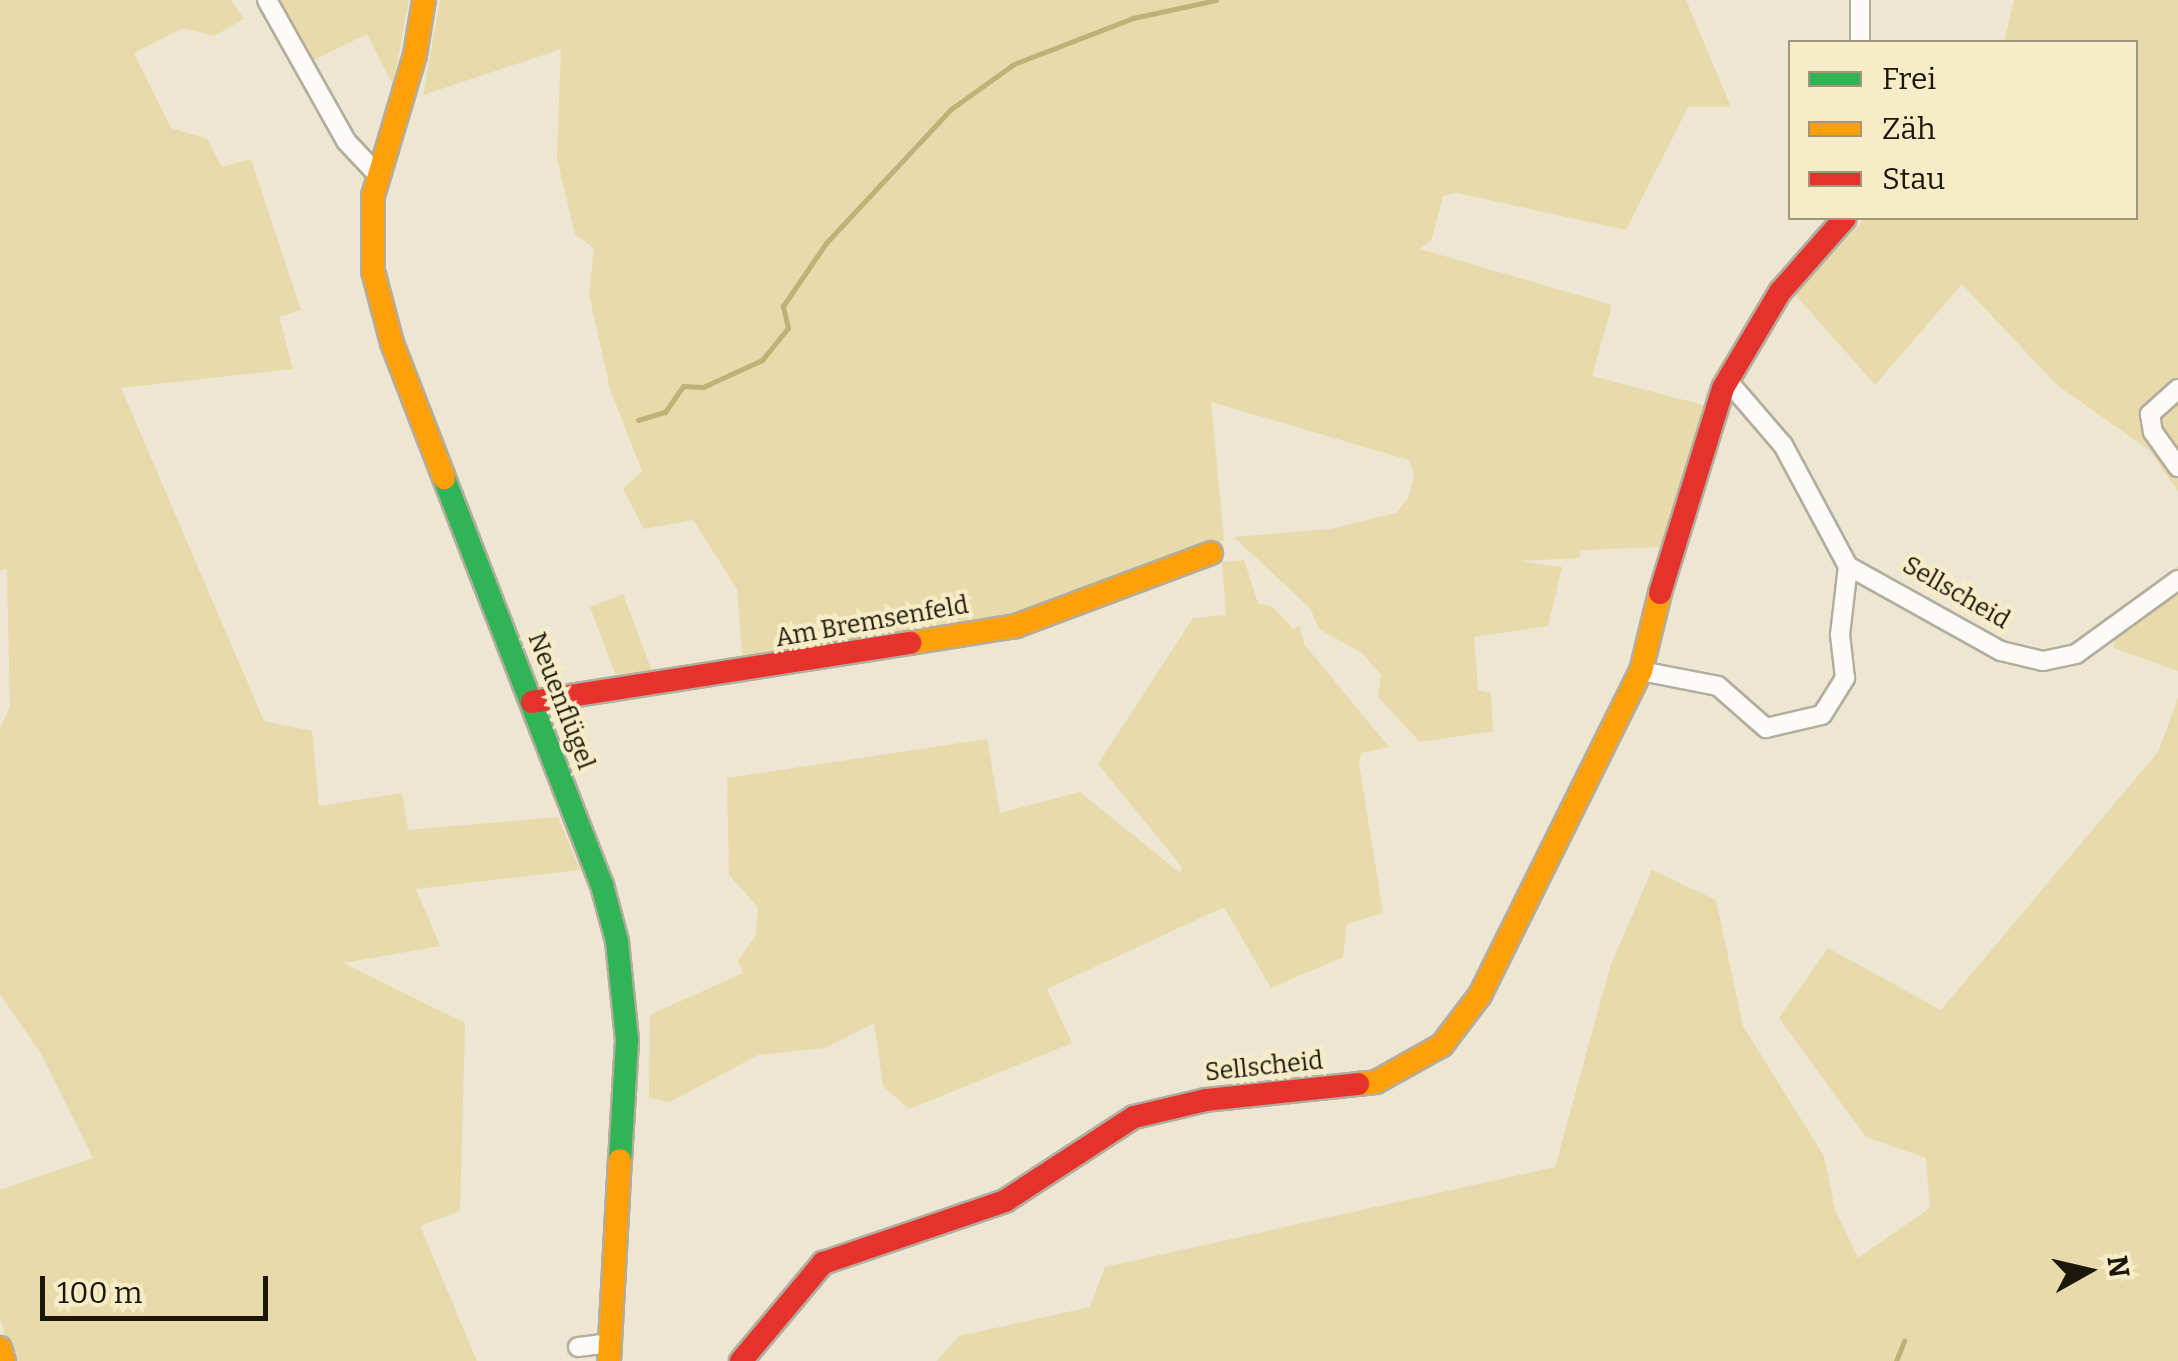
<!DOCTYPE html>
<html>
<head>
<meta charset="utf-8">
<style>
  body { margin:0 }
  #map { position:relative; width:2178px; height:1361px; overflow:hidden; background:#ece6d2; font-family:Bitter,serif }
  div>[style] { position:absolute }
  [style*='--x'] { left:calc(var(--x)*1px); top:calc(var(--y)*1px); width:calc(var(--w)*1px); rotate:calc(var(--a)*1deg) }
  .green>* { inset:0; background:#e8daaa }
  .stream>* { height:5px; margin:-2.5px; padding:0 2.5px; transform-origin:2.5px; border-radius:2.5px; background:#c0b177 }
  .roads { filter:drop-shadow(2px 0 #b2ad9d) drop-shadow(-2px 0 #b2ad9d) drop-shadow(0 2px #b2ad9d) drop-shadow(0 -2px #b2ad9d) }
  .street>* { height:18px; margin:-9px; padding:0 9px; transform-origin:9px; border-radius:9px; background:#fcfbf8 }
  .fast>* { height:22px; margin:-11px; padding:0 11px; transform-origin:11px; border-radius:11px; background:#30b455 }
  .slow>* { height:22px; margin:-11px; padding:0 11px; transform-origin:11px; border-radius:11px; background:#ff9f0a }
  .jam>* { height:22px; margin:-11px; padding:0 11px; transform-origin:11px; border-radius:11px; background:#e5322d }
  span { translate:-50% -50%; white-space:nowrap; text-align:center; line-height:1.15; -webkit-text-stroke:8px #f6ecc7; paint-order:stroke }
  .street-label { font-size:25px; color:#1b170a }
  .legend { position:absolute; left:1788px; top:40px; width:350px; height:180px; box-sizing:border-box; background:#f6ecc7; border:2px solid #9e977b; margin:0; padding:12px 18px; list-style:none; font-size:30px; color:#1b170a }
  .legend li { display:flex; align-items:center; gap:20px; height:50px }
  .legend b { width:50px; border:2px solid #9e977b }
  .north { position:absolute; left:2038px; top:1221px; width:100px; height:100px; -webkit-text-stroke:8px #f6ecc7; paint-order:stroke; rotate:82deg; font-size:28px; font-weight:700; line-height:40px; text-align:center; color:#1b170a }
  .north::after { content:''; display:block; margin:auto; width:35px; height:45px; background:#1b170a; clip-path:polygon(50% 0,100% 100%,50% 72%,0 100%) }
  .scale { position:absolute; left:40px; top:1276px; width:228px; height:45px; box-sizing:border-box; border:5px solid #1b170a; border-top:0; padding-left:12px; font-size:30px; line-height:35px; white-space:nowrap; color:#1b170a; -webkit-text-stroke:8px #f6ecc7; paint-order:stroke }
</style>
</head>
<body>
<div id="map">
  <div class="green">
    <div style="clip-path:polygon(0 0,231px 0,244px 19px,214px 36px,183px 28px,134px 53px,171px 128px,207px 139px,222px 167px,251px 159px,301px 310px,279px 317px,293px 369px,121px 388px,264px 721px,312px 731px,319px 806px,402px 793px,408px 830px,558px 817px,580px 870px,416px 889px,440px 946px,343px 963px,465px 1023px,460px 1211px,420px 1226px,477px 1361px,12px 1361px,0 1317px,0 1190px,93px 1158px,40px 1052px,0 994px,0 728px,10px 707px,7px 569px,0 570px)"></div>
    <div style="clip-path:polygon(271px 0,409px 0,393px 85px,367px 34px,306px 64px)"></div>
    <div style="clip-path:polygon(440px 0,1686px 0,1731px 107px,1688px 107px,1626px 230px,1457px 193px,1443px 196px,1432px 239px,1420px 249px,1612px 305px,1592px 376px,1707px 406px,1663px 547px,1581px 550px,1579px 558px,1519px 561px,1562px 567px,1548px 626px,1474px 637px,1478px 690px,1491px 693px,1493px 731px,1420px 742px,1378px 697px,1381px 675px,1362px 653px,1319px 629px,1310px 608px,1234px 537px,1330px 529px,1396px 513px,1409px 497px,1414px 474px,1409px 460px,1211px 402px,1224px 540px,1013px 619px,743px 663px,737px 589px,693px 520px,644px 529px,623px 489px,642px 471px,610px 389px,589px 294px,594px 248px,575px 234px,557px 159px,561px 49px,423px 95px)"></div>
    <div style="clip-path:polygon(2014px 0,2178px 0,2178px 491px,2149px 450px,2057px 385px,1962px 284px,1875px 385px,1794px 293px,1865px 218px,2136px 218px,2136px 42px,2004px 42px)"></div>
    <div style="clip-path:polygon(1244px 560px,1258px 603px,1273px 607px,1293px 629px,1300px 626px,1304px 644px,1389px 747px,1361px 753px,1359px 763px,1383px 913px,1347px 924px,1343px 957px,1271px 988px,1224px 907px,1047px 989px,1072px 1043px,909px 1109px,883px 1086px,874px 1023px,825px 1048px,758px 1055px,670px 1102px,649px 1098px,650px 1015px,743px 973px,738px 961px,756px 935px,758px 907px,729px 875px,727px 778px,987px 739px,1000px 813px,1080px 792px,1180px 873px,1182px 867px,1098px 764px,1193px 618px,1226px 615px,1222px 562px)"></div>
    <div style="clip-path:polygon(2178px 566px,2178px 671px,2114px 648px,2116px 619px)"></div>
    <div style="clip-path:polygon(623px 594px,652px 671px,619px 684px,590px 607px)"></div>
    <div style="clip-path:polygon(2178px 698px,2178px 1361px,937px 1361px,959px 1336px,1090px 1307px,1105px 1267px,1555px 1167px,1611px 964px,1652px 870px,1716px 900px,1743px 1026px,1824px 1156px,1835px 1210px,1858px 1258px,1930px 1208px,1926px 1158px,1866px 1137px,1779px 1018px,1828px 948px,1941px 1010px,2158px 752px)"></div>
  </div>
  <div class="stream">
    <div style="--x:638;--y:420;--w:28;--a:-17"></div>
    <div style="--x:665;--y:412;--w:32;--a:-55"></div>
    <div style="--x:683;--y:386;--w:20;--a:3"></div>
    <div style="--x:703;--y:387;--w:65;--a:-24.6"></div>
    <div style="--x:762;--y:360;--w:41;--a:-50.9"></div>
    <div style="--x:788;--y:328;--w:23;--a:-103"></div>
    <div style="--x:783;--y:306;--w:76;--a:-55.7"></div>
    <div style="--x:826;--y:243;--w:183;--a:-47"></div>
    <div style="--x:951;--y:109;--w:77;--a:-35.5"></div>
    <div style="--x:1014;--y:64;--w:128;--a:-21.1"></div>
    <div style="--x:1133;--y:18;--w:85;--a:-12.2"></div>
    <div style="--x:1896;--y:1361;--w:22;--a:-68"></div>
  </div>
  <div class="roads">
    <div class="street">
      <div style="--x:267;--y:0;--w:162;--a:60.7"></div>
      <div style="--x:346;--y:141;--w:45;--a:46.8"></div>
      <div style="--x:1860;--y:42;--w:42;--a:-90"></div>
      <div style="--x:1727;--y:380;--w:86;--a:49.3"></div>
      <div style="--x:1783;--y:445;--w:137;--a:61.8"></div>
      <div style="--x:1848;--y:566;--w:175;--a:29.1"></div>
      <div style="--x:2001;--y:651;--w:43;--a:13.4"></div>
      <div style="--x:2043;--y:661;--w:34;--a:-12"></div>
      <div style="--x:2076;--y:654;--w:126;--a:-36"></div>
      <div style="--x:2178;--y:389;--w:38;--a:138"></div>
      <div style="--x:2150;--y:414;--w:18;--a:81"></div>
      <div style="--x:2153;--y:432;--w:43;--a:54.5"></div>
      <div style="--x:1641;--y:671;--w:78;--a:11"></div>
      <div style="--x:1718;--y:686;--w:64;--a:41.2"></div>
      <div style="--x:1766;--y:728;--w:57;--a:-13.1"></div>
      <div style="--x:1822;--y:715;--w:44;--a:-58.1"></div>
      <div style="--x:1845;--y:678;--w:43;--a:-96.6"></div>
      <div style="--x:1840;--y:635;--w:69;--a:-83.4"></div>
      <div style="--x:578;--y:1347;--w:32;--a:-7"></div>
    </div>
    <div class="fast">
      <div style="--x:444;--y:478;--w:437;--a:68.8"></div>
      <div style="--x:602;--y:885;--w:58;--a:75"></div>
      <div style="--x:617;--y:941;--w:100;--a:84.2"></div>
      <div style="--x:627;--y:1040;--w:120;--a:93.3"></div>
    </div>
    <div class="slow">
      <div style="--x:424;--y:0;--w:56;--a:99.3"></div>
      <div style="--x:415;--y:55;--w:147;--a:106.6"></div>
      <div style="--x:373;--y:196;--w:75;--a:90"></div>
      <div style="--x:373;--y:271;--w:74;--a:75.2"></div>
      <div style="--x:392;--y:343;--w:145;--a:68.9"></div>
      <div style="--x:910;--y:643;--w:107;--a:-9.1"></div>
      <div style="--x:1016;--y:626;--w:208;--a:-20.5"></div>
      <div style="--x:1358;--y:1084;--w:18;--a:-6"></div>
      <div style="--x:1376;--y:1082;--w:76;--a:-29.3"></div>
      <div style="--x:1442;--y:1045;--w:63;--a:-52.8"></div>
      <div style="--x:1480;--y:995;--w:362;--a:-63.6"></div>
      <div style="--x:1641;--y:671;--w:80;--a:-76.3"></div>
      <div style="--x:0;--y:1348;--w:14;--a:73"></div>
      <div style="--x:609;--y:1361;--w:201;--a:-86.9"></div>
    </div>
    <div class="jam">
      <div style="--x:1660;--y:593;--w:214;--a:-72.9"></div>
      <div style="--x:1723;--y:388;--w:112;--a:-59.3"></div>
      <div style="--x:1780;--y:292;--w:98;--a:-48.7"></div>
      <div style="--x:532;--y:702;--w:383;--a:-8.9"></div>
      <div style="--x:741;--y:1361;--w:128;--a:-50.1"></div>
      <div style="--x:823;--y:1263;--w:192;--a:-18.8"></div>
      <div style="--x:1005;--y:1201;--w:154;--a:-33.1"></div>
      <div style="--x:1134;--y:1117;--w:74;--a:-13.3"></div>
      <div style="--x:1206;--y:1100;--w:153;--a:-6"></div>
    </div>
  </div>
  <div class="street-label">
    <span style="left:1956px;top:593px;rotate:30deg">Sellscheid</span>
    <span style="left:872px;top:622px;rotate:-10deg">Am Bremsenfeld</span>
    <span style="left:561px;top:701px;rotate:69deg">Neuenflügel</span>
    <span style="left:1264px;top:1067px;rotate:-6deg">Sellscheid</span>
  </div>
  <ul class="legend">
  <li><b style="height:12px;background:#30b455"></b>Frei</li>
  <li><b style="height:12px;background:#ff9f0a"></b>Zäh</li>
  <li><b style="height:12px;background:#e5322d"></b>Stau</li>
  </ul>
  <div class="north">N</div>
  <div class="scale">100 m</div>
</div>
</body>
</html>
